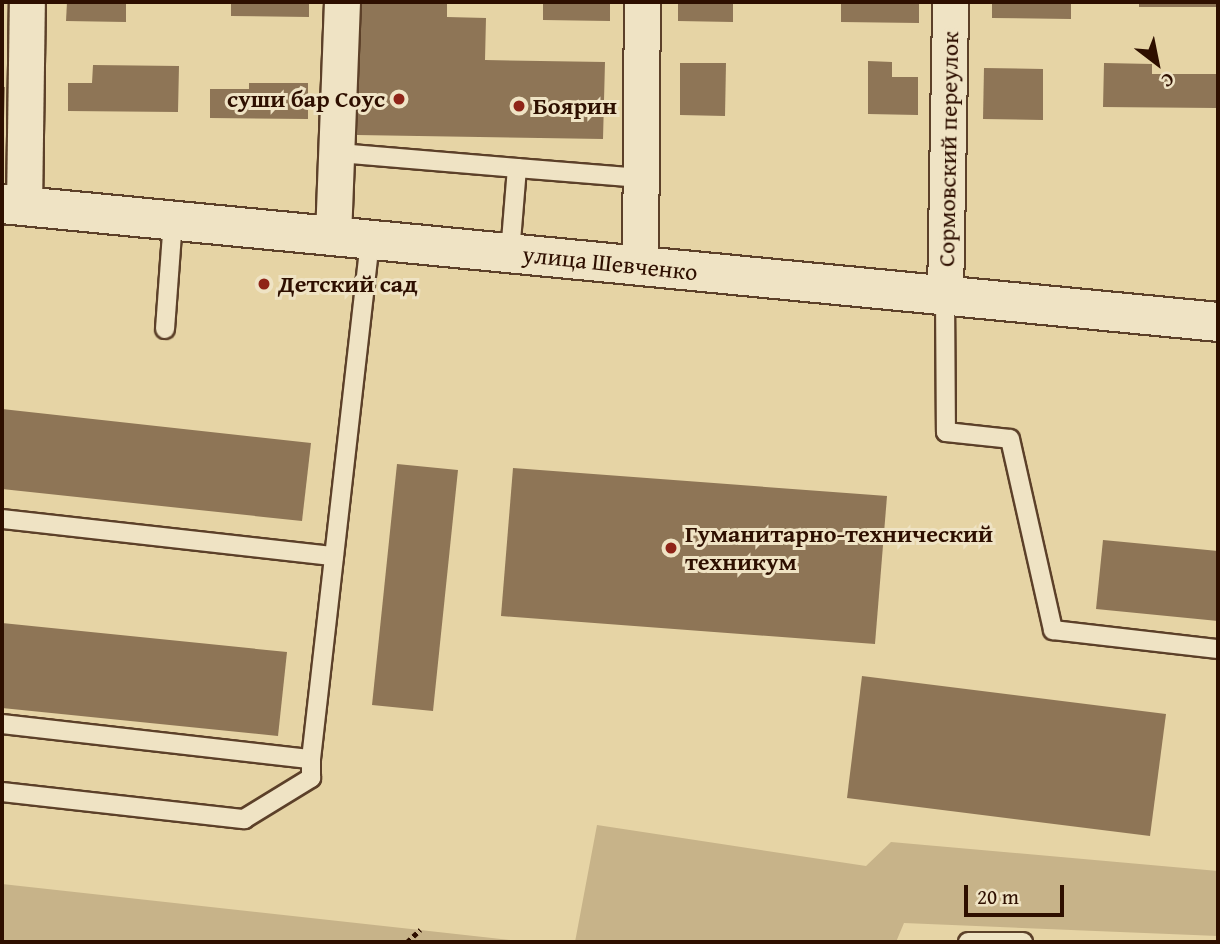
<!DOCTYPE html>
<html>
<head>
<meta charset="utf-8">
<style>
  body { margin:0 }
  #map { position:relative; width:1220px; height:944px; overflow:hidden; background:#e6d4a5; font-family:"Gentium Book Plus",serif }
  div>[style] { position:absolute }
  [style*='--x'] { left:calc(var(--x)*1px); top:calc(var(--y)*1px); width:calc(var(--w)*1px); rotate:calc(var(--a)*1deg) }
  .green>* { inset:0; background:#c7b389 }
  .building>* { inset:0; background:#8e7556 }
  .path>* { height:4.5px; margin-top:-2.25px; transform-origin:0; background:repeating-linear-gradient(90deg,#2e0f00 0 5px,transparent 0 8.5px) }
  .roads { filter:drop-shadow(2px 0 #5c4029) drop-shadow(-2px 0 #5c4029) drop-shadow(0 2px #5c4029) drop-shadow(0 -2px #5c4029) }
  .service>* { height:18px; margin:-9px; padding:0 9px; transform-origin:9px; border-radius:9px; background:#efe3c4 }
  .minor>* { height:35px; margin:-17.5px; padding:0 17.5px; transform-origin:17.5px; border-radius:17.5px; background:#efe3c4 }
  .secondary>* { height:38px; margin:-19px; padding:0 19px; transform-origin:19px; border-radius:19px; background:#efe3c4 }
  .dots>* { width:19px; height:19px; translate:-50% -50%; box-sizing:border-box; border:4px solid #efe3c4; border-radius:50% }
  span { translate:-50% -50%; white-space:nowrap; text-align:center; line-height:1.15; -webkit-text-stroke:6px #efe3c4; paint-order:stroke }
  .poi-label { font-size:24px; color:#2e0f00; font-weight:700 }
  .right { translate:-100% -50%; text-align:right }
  .left { translate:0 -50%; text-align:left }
  .street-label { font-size:24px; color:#2e0f00 }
  .frame { position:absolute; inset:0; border:4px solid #2e0f00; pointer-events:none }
  .north { position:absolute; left:1122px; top:28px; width:70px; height:70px; -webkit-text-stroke:5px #efe3c4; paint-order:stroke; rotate:148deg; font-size:19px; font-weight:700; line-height:28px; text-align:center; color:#2e0f00 }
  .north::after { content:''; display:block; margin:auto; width:24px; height:32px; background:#2e0f00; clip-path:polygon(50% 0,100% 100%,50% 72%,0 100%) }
  .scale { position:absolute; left:964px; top:885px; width:100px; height:32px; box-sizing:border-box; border:4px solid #2e0f00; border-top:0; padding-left:9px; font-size:21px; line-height:24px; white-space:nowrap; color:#2e0f00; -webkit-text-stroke:5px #efe3c4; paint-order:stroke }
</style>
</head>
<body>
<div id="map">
  <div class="green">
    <div style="clip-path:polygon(597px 825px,866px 866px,891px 842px,1218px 871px,1218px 936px,904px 923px,896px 942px,575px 942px)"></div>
    <div style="clip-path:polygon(2px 884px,420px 930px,529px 942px,2px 942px)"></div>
  </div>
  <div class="building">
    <div style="clip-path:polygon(67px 2px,126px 2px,126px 22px,66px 21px)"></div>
    <div style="clip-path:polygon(231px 2px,309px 2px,309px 17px,231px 16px)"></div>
    <div style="clip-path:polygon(359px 2px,447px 2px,447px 17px,486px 18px,485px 60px,605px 62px,603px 139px,357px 135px)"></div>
    <div style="clip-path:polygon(543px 2px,610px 2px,610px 21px,543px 20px)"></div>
    <div style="clip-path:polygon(678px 2px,733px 2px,733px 22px,678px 21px)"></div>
    <div style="clip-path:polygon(841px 2px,919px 2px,919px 23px,841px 22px)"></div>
    <div style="clip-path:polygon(992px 2px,1071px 2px,1071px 19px,992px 18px)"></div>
    <div style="clip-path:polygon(1139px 2px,1218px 2px,1218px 7px,1139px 7px)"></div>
    <div style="clip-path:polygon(868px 61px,892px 62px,892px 77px,918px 77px,918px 115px,868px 114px)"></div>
    <div style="clip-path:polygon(680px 63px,726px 63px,725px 116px,680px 115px)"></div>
    <div style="clip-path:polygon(1104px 63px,1152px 64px,1152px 74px,1216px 74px,1216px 108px,1103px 107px)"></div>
    <div style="clip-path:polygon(93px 65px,179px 66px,178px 112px,68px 111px,68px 83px,92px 83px)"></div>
    <div style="clip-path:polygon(984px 68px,1043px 69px,1043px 120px,983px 119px)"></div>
    <div style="clip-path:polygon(249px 83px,308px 83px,308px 119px,210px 118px,210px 89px,249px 89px)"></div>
    <div style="clip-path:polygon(2px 87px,5px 87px,4px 118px,2px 118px)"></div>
    <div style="clip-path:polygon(2px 409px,311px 443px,302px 521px,2px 489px)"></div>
    <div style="clip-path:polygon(397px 464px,458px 470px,433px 711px,372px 705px)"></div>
    <div style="clip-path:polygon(513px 468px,887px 496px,875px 644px,501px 616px)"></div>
    <div style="clip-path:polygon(1103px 540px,1218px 551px,1218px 621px,1096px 609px)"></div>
    <div style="clip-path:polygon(2px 623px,287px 652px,278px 736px,2px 708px)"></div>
    <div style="clip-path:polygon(862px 676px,1166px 714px,1150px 836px,847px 798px)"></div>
  </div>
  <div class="path">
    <div style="--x:407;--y:942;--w:18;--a:-43"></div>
  </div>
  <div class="roads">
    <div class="service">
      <div style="--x:339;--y:153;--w:179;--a:4.8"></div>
      <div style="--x:517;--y:168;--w:85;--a:94.7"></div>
      <div style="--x:517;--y:168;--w:124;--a:4.6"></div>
      <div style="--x:945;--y:296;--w:136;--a:89.6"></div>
      <div style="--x:946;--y:432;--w:64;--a:6.2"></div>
      <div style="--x:1010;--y:439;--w:196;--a:77.3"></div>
      <div style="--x:1053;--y:630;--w:166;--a:6.6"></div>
      <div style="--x:165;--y:329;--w:108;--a:-85.8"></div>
      <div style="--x:2;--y:519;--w:334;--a:6.4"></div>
      <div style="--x:2;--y:724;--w:311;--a:6.5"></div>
      <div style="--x:311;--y:759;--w:521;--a:-83.5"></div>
      <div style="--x:2;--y:792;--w:244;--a:6.4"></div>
      <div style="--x:244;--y:819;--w:79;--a:-31.5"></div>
      <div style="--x:311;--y:778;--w:19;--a:-90"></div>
      <div style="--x:968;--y:942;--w:55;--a:0"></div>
    </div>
    <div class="minor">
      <div style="--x:24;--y:207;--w:205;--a:-89.2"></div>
      <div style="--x:333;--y:236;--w:234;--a:-87.8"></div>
      <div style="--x:640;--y:267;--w:265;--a:-89.6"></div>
      <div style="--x:945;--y:296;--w:294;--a:-89"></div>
    </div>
    <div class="secondary">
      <div style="--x:2;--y:204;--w:1222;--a:5.54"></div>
    </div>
  </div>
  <div class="dots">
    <div style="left:399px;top:99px;background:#8f2418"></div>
    <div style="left:519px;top:106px;background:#8f2418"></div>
    <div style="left:264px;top:284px;background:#8f2418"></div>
    <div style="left:671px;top:548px;background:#8f2418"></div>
  </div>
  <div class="poi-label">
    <span class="right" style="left:385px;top:99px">суши бар Соус</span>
    <span class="left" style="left:533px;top:106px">Боярин</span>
    <span class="left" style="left:278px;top:284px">Детский сад</span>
    <span class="left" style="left:685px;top:548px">Гуманитарно-технический<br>техникум</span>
  </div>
  <div class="street-label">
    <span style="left:948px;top:149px;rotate:-89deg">Сормовский переулок</span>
    <span style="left:610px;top:263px;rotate:6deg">улица Шевченко</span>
  </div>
  <div class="frame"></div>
  <div class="north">С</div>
  <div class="scale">20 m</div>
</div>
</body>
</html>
